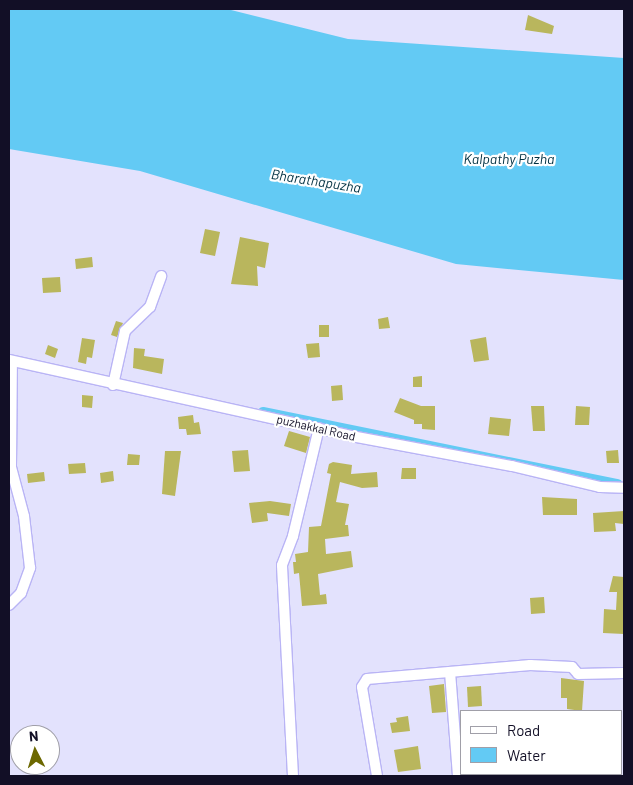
<!DOCTYPE html>
<html>
<head>
<meta charset="utf-8">
<style>
  body { margin:0 }
  #map { position:relative; width:633px; height:785px; overflow:hidden; background:#e3e2fd; font-family:Barlow,sans-serif }
  div>[style] { position:absolute }
  [style*='--x'] { left:calc(var(--x)*1px); top:calc(var(--y)*1px); width:calc(var(--w)*1px); rotate:calc(var(--a)*1deg) }
  .water>* { inset:0; background:#63caf4 }
  .canal>* { height:10px; margin:-5px; padding:0 5px; transform-origin:5px; border-radius:5px; background:#63caf4 }
  .building>* { inset:0; background:#b9b65d }
  .roads { filter:drop-shadow(1px 0 #b9b4f5) drop-shadow(-1px 0 #b9b4f5) drop-shadow(0 1px #b9b4f5) drop-shadow(0 -1px #b9b4f5) }
  .street>* { height:10px; margin:-5px; padding:0 5px; transform-origin:5px; border-radius:5px; background:#fff }
  span { translate:-50% -50%; white-space:nowrap; text-align:center; line-height:1.15; -webkit-text-stroke:4.5px #fff; paint-order:stroke }
  .street-label { font-size:12px; color:#120f26 }
  .water-label { font-size:14px; color:#003041; font-style:italic }
  .frame { position:absolute; inset:0; border:10px solid #120f26; pointer-events:none }
  .legend { position:absolute; left:460px; top:710px; width:162px; height:65px; box-sizing:border-box; background:#fff; border:1px solid #a09fa8; margin:0; padding:6px 9px; list-style:none; font-size:15px; color:#120f26 }
  .legend li { display:flex; align-items:center; gap:10px; height:25px }
  .legend b { width:25px; border:1px solid #a09fa8 }
  .north { position:absolute; left:10px; top:725px; width:50px; height:50px; box-sizing:border-box; background:#fff; border:1px solid #a09fa8; border-radius:50%; rotate:355deg; font-size:14px; font-weight:700; line-height:20px; text-align:center; color:#120f26 }
  .north::after { content:''; display:block; margin:auto; width:18px; height:22px; background:#6c6801; clip-path:polygon(50% 0,100% 100%,50% 72%,0 100%) }
</style>
</head>
<body>
<div id="map">
  <div class="water">
    <div style="clip-path:polygon(9px 9px,227px 9px,348px 39px,624px 58px,624px 280px,456px 264px,140px 171px,9px 149px)"></div>
  </div>
  <div class="canal">
    <div style="--x:263;--y:412;--w:362;--a:11.5"></div>
  </div>
  <div class="building">
    <div style="clip-path:polygon(528px 15px,554px 26px,552px 34px,525px 30px)"></div>
    <div style="clip-path:polygon(205px 229px,220px 232px,215px 256px,200px 253px)"></div>
    <div style="clip-path:polygon(240px 237px,269px 243px,265px 268px,257px 266px,258px 286px,231px 284px)"></div>
    <div style="clip-path:polygon(92px 257px,93px 267px,76px 269px,75px 259px)"></div>
    <div style="clip-path:polygon(60px 277px,61px 292px,43px 293px,42px 278px)"></div>
    <div style="clip-path:polygon(388px 317px,390px 328px,379px 329px,378px 319px)"></div>
    <div style="clip-path:polygon(116px 321px,123px 323px,117px 337px,111px 335px)"></div>
    <div style="clip-path:polygon(319px 325px,329px 325px,329px 337px,319px 337px)"></div>
    <div style="clip-path:polygon(486px 337px,489px 360px,474px 362px,470px 340px)"></div>
    <div style="clip-path:polygon(82px 338px,95px 340px,92px 358px,87px 357px,86px 364px,78px 362px)"></div>
    <div style="clip-path:polygon(319px 343px,320px 357px,308px 358px,306px 344px)"></div>
    <div style="clip-path:polygon(48px 345px,58px 349px,55px 358px,45px 354px)"></div>
    <div style="clip-path:polygon(134px 348px,145px 349px,144px 356px,164px 359px,162px 374px,133px 368px)"></div>
    <div style="clip-path:polygon(422px 376px,422px 387px,413px 387px,413px 377px)"></div>
    <div style="clip-path:polygon(342px 385px,343px 400px,332px 401px,331px 386px)"></div>
    <div style="clip-path:polygon(82px 395px,93px 396px,92px 408px,82px 407px)"></div>
    <div style="clip-path:polygon(400px 398px,421px 406px,435px 406px,435px 430px,422px 429px,422px 424px,414px 424px,414px 420px,394px 412px)"></div>
    <div style="clip-path:polygon(531px 406px,544px 406px,545px 431px,533px 431px)"></div>
    <div style="clip-path:polygon(576px 406px,590px 407px,589px 425px,575px 425px)"></div>
    <div style="clip-path:polygon(193px 415px,194px 423px,199px 422px,201px 434px,187px 435px,186px 429px,179px 429px,178px 417px)"></div>
    <div style="clip-path:polygon(490px 417px,511px 419px,509px 436px,488px 434px)"></div>
    <div style="clip-path:polygon(289px 431px,310px 437px,306px 453px,284px 446px)"></div>
    <div style="clip-path:polygon(248px 450px,250px 471px,234px 472px,232px 451px)"></div>
    <div style="clip-path:polygon(618px 450px,619px 463px,607px 463px,606px 451px)"></div>
    <div style="clip-path:polygon(165px 451px,181px 451px,175px 496px,162px 494px)"></div>
    <div style="clip-path:polygon(128px 454px,140px 455px,139px 465px,127px 465px)"></div>
    <div style="clip-path:polygon(333px 462px,352px 465px,351px 474px,377px 472px,378px 487px,362px 488px,340px 482px,336px 502px,349px 504px,345px 525px,348px 525px,349px 536px,325px 539px,326px 554px,351px 551px,353px 567px,318px 574px,320px 595px,326px 594px,327px 604px,302px 606px,299px 573px,294px 574px,293px 562px,296px 562px,295px 554px,308px 552px,309px 527px,321px 526px,331px 474px,327px 473px,329px 464px)"></div>
    <div style="clip-path:polygon(85px 463px,86px 473px,69px 474px,68px 464px)"></div>
    <div style="clip-path:polygon(402px 468px,416px 468px,416px 479px,401px 479px)"></div>
    <div style="clip-path:polygon(113px 471px,114px 481px,101px 483px,100px 473px)"></div>
    <div style="clip-path:polygon(44px 472px,45px 481px,28px 483px,27px 474px)"></div>
    <div style="clip-path:polygon(542px 497px,577px 499px,577px 515px,543px 515px)"></div>
    <div style="clip-path:polygon(270px 501px,291px 504px,289px 516px,267px 513px,268px 521px,252px 523px,249px 503px)"></div>
    <div style="clip-path:polygon(624px 511px,624px 524px,615px 523px,616px 531px,594px 532px,593px 513px)"></div>
    <div style="clip-path:polygon(613px 576px,624px 577px,624px 634px,603px 633px,604px 609px,616px 610px,617px 592px,609px 592px)"></div>
    <div style="clip-path:polygon(544px 597px,545px 613px,531px 614px,530px 598px)"></div>
    <div style="clip-path:polygon(561px 678px,584px 681px,582px 711px,567px 709px,567px 698px,561px 698px)"></div>
    <div style="clip-path:polygon(444px 684px,446px 712px,432px 713px,429px 686px)"></div>
    <div style="clip-path:polygon(481px 686px,482px 706px,468px 707px,467px 687px)"></div>
    <div style="clip-path:polygon(408px 716px,410px 731px,392px 733px,390px 723px,397px 722px,396px 718px)"></div>
    <div style="clip-path:polygon(418px 746px,421px 769px,398px 772px,394px 750px)"></div>
  </div>
  <div class="roads">
    <div class="street">
      <div style="--x:9;--y:360;--w:345;--a:12.5"></div>
      <div style="--x:346;--y:435;--w:169;--a:10.6"></div>
      <div style="--x:512;--y:466;--w:90;--a:13.4"></div>
      <div style="--x:600;--y:487;--w:24;--a:2"></div>
      <div style="--x:113;--y:385;--w:55;--a:-77.5"></div>
      <div style="--x:125;--y:331;--w:35;--a:-44"></div>
      <div style="--x:150;--y:307;--w:33;--a:-70"></div>
      <div style="--x:9;--y:605;--w:17;--a:-45"></div>
      <div style="--x:21;--y:593;--w:27;--a:-70"></div>
      <div style="--x:30;--y:568;--w:52;--a:-96.6"></div>
      <div style="--x:24;--y:516;--w:51;--a:-104.9"></div>
      <div style="--x:11;--y:467;--w:106;--a:-89.5"></div>
      <div style="--x:450;--y:672;--w:104;--a:85.6"></div>
      <div style="--x:293;--y:776;--w:211;--a:-93"></div>
      <div style="--x:282;--y:565;--w:31;--a:-69"></div>
      <div style="--x:293;--y:536;--w:111;--a:-76.5"></div>
      <div style="--x:377;--y:776;--w:90;--a:-99.6"></div>
      <div style="--x:362;--y:687;--w:9;--a:-58"></div>
      <div style="--x:367;--y:679;--w:164;--a:-4.9"></div>
      <div style="--x:530;--y:665;--w:42;--a:2.7"></div>
      <div style="--x:572;--y:667;--w:9;--a:49"></div>
      <div style="--x:578;--y:674;--w:46;--a:-1.2"></div>
    </div>
  </div>
  <div class="street-label">
    <span style="left:316px;top:428px;rotate:13deg">puzhakkal Road</span>
  </div>
  <div class="water-label">
    <span style="left:509px;top:159px">Kalpathy Puzha</span>
    <span style="left:316px;top:181px;rotate:9deg">Bharathapuzha</span>
  </div>
  <div class="frame"></div>
  <ul class="legend">
  <li><b style="height:6px;background:#fff"></b>Road</li>
  <li><b style="height:14px;background:#63caf4"></b>Water</li>
  </ul>
  <div class="north">N</div>
</div>
</body>
</html>
